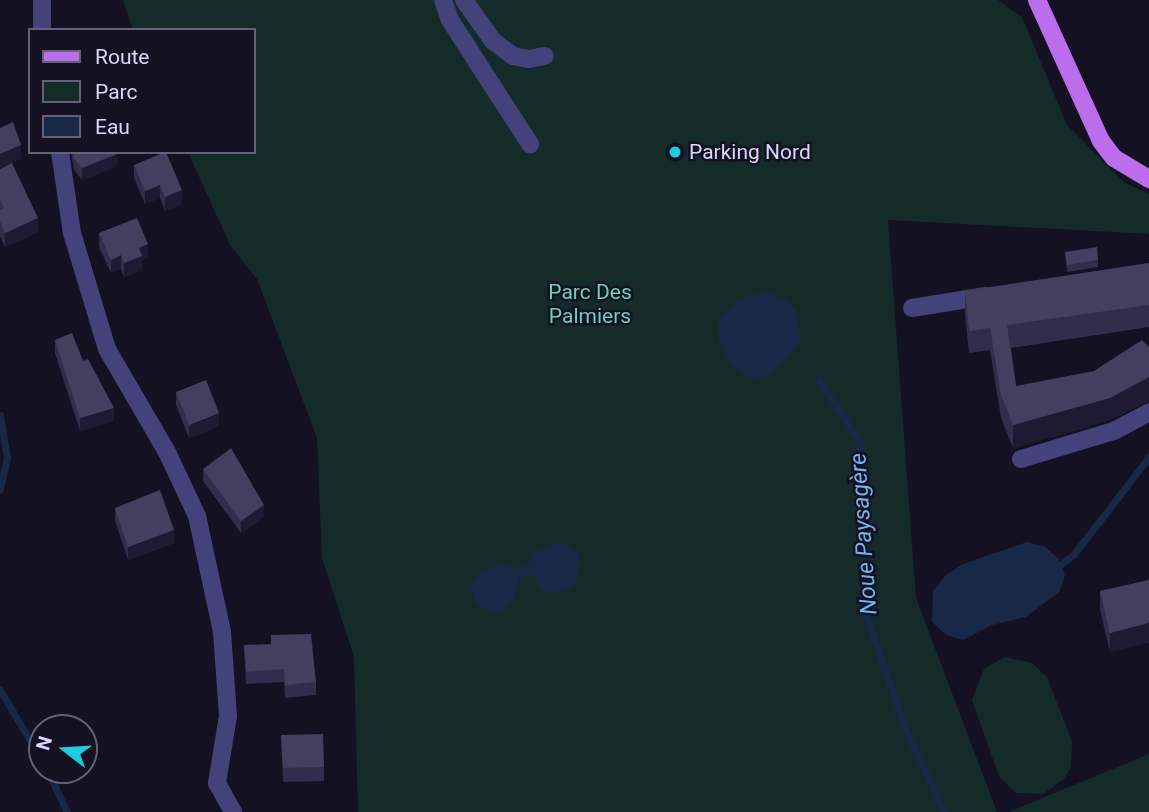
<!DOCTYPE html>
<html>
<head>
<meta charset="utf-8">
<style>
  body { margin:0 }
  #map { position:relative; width:1149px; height:812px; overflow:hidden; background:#141122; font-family:Roboto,sans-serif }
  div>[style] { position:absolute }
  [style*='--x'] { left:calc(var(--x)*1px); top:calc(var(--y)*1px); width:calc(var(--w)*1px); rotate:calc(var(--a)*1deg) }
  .green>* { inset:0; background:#152b2a }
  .water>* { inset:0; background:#172946 }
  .stream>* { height:7px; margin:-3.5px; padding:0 3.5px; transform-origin:3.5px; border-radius:3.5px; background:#172946 }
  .minor>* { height:18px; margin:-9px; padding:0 9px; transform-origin:9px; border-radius:9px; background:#44427b }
  .major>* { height:18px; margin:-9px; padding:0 9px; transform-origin:9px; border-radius:9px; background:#bb6deb }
  .wall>* { inset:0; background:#332d4d }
  .shaded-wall>* { inset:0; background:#1f1a34 }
  .building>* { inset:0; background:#453f5f }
  .dots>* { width:19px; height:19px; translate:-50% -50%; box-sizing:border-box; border:4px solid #141122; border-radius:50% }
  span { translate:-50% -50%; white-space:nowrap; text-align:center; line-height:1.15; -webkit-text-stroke:5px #141122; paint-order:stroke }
  .poi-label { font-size:21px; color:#dbd7f9 }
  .left { translate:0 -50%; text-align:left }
  .park-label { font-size:21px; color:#6dd0b7 }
  .water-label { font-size:23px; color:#73b4ec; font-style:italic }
  .legend { position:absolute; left:28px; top:28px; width:228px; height:126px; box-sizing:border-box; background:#141122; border:2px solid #646078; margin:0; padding:9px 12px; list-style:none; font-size:21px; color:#dbd7f9 }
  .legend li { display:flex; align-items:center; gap:14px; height:35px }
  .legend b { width:35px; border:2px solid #646078 }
  .north { position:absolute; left:28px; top:714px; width:70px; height:70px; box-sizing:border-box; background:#141122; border:2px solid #646078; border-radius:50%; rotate:287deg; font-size:19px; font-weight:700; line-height:28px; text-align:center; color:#dbd7f9 }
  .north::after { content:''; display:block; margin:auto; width:24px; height:32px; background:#1fccde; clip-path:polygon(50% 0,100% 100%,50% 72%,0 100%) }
</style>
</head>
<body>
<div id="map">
  <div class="green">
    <div style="clip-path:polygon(123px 0,998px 0,1022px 17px,1067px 125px,1124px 182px,1149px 194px,1149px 234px,888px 220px,916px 598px,997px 812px,358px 812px,354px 657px,322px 558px,317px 438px,257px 279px,230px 245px,188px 152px,254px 152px,254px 30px,133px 30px)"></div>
    <div style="clip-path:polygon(1005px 657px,1032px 663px,1047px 677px,1072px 741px,1071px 767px,1064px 779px,1043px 794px,1016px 793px,999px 776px,972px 700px,984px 669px)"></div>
    <div style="clip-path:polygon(1149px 754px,1149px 812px,1009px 812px)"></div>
  </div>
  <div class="water">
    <div style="clip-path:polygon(764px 292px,783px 298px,796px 310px,801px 341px,771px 375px,751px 379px,731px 365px,719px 343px,719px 318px,739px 299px)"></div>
    <div style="clip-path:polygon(561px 542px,578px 553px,580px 563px,576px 582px,569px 589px,550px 593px,540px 589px,534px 575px,520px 577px,514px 600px,501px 612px,488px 612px,475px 601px,470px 588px,480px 573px,502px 563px,518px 568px,531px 562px,532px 554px,543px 547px)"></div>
    <div style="clip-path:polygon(1027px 542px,1045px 547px,1058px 558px,1065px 575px,1060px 591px,1026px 617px,992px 625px,963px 640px,946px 635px,932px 622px,933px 591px,946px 575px,963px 564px)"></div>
  </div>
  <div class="stream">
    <div style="--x:819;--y:380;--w:73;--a:56.7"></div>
    <div style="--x:859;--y:441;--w:168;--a:88.3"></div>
    <div style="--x:864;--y:609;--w:126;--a:71"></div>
    <div style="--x:905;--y:728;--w:93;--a:65.1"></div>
    <div style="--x:0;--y:415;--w:44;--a:80.8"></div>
    <div style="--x:7;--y:458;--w:32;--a:103"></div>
    <div style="--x:1057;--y:567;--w:21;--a:-37"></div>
    <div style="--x:1074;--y:554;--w:123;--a:-52.3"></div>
    <div style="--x:0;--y:690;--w:82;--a:59.4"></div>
    <div style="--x:47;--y:770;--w:47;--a:64.5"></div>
  </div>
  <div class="minor">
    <div style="--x:42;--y:0;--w:30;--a:90"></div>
    <div style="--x:443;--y:0;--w:21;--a:71"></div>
    <div style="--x:450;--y:20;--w:148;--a:57.2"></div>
    <div style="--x:464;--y:0;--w:50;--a:54.7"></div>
    <div style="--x:493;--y:41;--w:25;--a:37"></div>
    <div style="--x:513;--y:56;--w:16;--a:11"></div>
    <div style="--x:529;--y:59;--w:16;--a:-11"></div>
    <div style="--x:60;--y:152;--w:82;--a:81.6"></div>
    <div style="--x:72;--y:233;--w:121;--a:73.2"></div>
    <div style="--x:107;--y:349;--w:119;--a:59.8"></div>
    <div style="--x:167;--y:452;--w:71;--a:64.9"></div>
    <div style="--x:197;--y:516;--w:119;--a:77.8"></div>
    <div style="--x:222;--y:632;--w:84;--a:85.9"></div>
    <div style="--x:228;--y:716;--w:68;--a:99.3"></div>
    <div style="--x:217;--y:783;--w:33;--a:61"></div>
    <div style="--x:912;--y:308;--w:75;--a:-9.2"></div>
    <div style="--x:1021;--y:459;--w:97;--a:-16.8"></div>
    <div style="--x:1114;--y:431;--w:40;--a:-28"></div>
  </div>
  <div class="major">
    <div style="--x:1037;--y:0;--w:155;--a:65.6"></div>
    <div style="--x:1101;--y:141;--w:21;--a:53"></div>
    <div style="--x:1114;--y:158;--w:41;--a:31"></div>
  </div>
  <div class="wall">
    <div style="clip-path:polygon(71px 152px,116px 152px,117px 166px,82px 180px,74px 170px)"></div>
    <div style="clip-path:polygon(134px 165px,182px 204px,165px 211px,160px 198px,145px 204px,134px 178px)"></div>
    <div style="clip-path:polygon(0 169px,38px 232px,5px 247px,0 236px)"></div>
    <div style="clip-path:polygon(99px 233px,148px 257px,142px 260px,142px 270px,124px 277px,121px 269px,111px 273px,99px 247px)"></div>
    <div style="clip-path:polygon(1065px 252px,1098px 260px,1098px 267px,1067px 272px)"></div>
    <div style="clip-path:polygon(1149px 263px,1149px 327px,1011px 348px,1016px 386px,1148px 401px,1110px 420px,1013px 448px,1001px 418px,990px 350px,969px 353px,965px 314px,965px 291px)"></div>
    <div style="clip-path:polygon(55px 340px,83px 361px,114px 421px,80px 431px,55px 353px)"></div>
    <div style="clip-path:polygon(176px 392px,219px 426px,189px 438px,176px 405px)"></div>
    <div style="clip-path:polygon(203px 469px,264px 517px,241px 533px,203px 481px)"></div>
    <div style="clip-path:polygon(115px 508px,174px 543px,128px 560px,115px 521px)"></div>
    <div style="clip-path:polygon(1149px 580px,1110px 652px,1100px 610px,1100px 591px)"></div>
    <div style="clip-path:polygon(244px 645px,316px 682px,316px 695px,285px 698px,284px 682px,246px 684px)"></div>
    <div style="clip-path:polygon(281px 735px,324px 767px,324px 781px,283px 782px)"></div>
  </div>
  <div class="shaded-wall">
    <div style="clip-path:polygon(21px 145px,21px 159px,0 168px,0 154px)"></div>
    <div style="clip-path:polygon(117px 154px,117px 166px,82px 180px,82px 168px)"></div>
    <div style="clip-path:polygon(160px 185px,160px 198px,145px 204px,145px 191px)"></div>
    <div style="clip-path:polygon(182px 190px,182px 204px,165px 211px,165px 197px)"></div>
    <div style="clip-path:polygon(38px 218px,38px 232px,5px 247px,5px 233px)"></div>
    <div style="clip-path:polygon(148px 244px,148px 257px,142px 260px,142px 270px,124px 277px,124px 263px,139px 248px)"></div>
    <div style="clip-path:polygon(121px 255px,121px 269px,111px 273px,111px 260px)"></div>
    <div style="clip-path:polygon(1149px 377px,1149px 400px,1148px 401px,1110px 420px,1013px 448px,1013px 425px)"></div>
    <div style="clip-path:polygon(114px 408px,114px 421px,80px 431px,80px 418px)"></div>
    <div style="clip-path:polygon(219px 413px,219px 426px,189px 438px,189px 425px)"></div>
    <div style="clip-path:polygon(264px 505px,264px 517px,241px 533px,241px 521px)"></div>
    <div style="clip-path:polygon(174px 530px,174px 543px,128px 560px,128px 547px)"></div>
    <div style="clip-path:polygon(1149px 623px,1149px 643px,1110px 652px,1110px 633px)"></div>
  </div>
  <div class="building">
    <div style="clip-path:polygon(13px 122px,21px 145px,0 154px,0 128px)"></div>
    <div style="clip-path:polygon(73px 152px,116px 152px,117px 154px,82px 168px,74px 158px)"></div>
    <div style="clip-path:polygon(165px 152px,166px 152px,182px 190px,165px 197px,160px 185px,145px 191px,134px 165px)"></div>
    <div style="clip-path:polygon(12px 163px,38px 218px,5px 233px,0 221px,0 210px,4px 208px,0 200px,0 169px)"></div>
    <div style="clip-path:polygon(137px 218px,148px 244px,139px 248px,142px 256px,124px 263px,121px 255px,111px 260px,99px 233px)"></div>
    <div style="clip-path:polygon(1097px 247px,1098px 260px,1067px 265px,1065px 252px)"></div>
    <div style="clip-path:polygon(1149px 263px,1149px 305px,1007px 325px,1016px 386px,1094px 371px,1142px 340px,1149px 347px,1149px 377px,1110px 398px,1013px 425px,1001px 395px,990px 328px,969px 331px,965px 291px)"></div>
    <div style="clip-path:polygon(72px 333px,83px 361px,88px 359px,114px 408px,80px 418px,55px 340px)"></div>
    <div style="clip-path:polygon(206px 380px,219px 413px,189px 425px,176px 392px)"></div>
    <div style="clip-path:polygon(231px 448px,264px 505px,241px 521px,203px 469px)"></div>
    <div style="clip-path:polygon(160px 490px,174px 530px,128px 547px,115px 508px)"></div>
    <div style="clip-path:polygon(1149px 580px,1149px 623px,1110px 633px,1100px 591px)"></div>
    <div style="clip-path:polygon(311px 634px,316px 682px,285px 685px,284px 669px,246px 672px,244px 645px,271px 644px,271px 635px)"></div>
    <div style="clip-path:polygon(323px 734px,324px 767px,283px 768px,281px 735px)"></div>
  </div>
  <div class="dots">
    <div style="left:675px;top:152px;background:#1fccde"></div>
  </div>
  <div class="poi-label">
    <span class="left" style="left:689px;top:152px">Parking Nord</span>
  </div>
  <div class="park-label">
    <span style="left:590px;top:304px">Parc Des<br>Palmiers</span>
  </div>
  <div class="water-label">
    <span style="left:864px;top:534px;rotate:-94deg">Noue Paysagère</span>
  </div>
  <ul class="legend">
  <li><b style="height:9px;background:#bb6deb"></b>Route</li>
  <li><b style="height:19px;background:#152b2a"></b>Parc</li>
  <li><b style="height:19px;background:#172946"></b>Eau</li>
  </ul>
  <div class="north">N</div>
</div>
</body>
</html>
